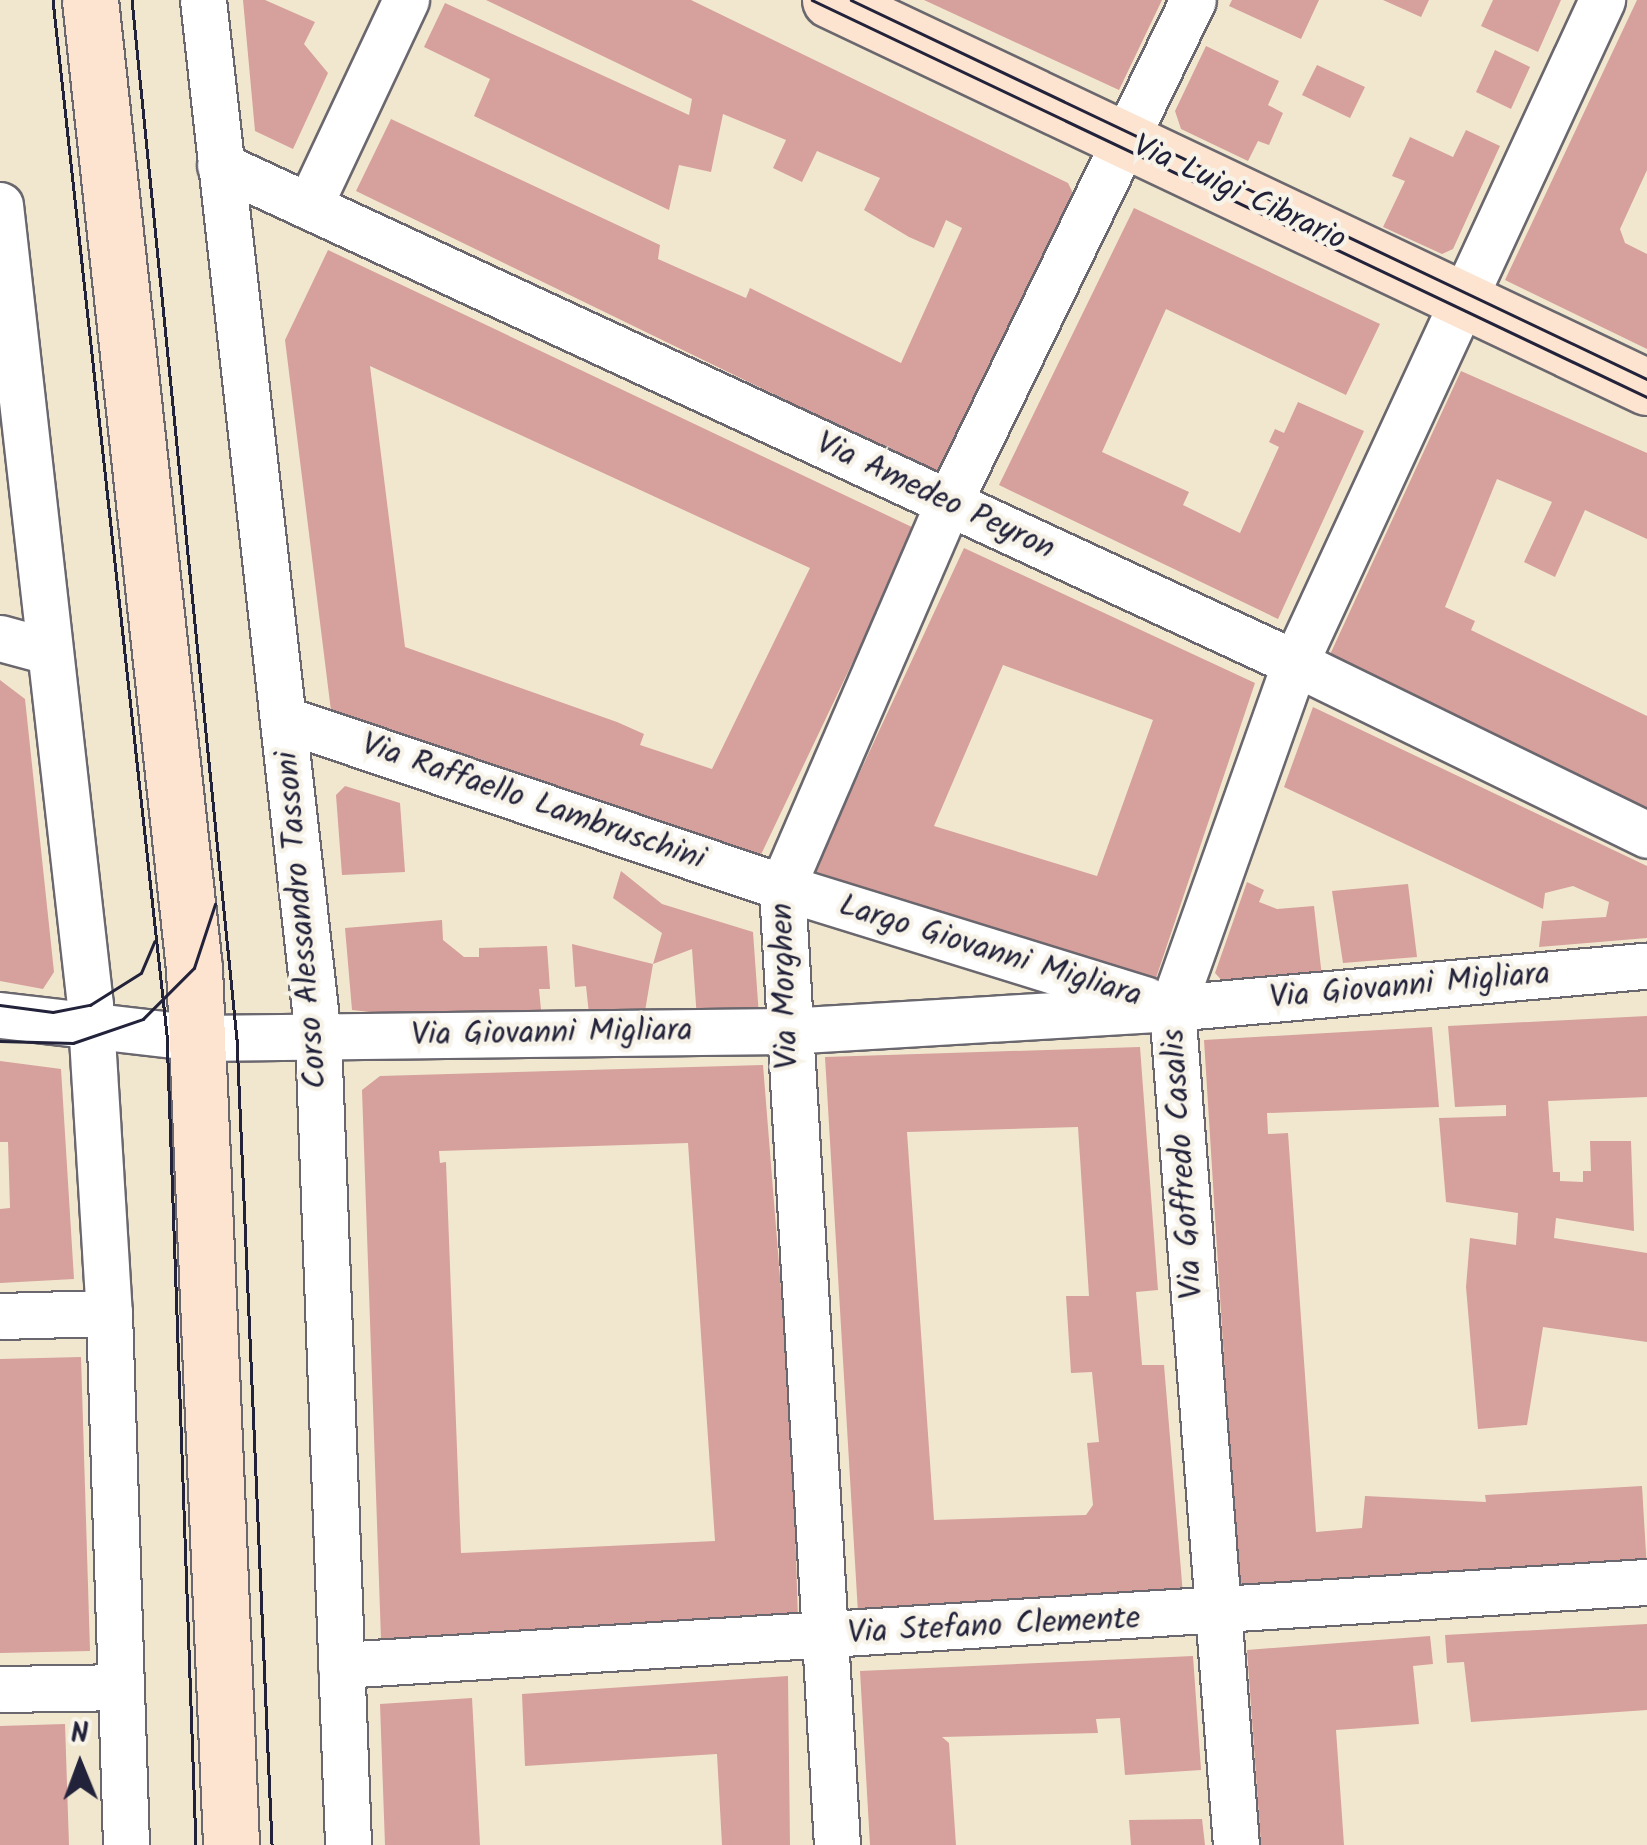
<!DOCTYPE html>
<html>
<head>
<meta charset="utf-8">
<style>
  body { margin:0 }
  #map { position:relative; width:1647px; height:1845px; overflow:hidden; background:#f1e7ce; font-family:Kalam,sans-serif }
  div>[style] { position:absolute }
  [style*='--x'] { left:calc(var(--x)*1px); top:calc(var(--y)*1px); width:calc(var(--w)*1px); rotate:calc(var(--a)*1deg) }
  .building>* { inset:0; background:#d6a09c }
  .roads { filter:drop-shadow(2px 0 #6a676e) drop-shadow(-2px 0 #6a676e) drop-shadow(0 2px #6a676e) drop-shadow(0 -2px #6a676e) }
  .street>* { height:45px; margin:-22.5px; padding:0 22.5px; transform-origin:22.5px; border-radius:22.5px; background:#fff }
  .secondary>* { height:55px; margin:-27.5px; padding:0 27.5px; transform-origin:27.5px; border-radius:27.5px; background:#fde4d0 }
  .tram>* { height:2.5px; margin:-1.25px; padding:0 1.25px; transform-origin:1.25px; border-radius:1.25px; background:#22223b }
  span { translate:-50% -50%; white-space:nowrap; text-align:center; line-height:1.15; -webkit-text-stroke:9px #f7f3e8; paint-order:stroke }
  .street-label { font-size:32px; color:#22223b }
  .north { position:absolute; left:30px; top:1715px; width:100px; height:100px; -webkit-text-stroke:8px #f7f3e8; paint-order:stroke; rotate:359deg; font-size:28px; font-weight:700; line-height:40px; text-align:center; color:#22223b }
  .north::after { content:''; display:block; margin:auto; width:35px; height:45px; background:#22223b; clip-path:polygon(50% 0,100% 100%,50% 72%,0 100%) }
</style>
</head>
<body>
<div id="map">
  <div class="building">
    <div style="clip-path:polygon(243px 0,265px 0,315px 22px,304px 44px,328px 73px,293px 149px,255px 131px)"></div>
    <div style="clip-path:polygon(486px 0,691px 0,1068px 183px,1075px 197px,940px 475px,356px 191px,391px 119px,660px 245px,658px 259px,746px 298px,750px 288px,901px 363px,962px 228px,946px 220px,934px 248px,909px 237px,864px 210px,880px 178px,817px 151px,802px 182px,773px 168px,786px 140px,723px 114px,711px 172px,679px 165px,669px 210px,474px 116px,490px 79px,424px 47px,445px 3px,689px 115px,692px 99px)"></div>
    <div style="clip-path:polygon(924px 0,1162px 0,1119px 90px)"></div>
    <div style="clip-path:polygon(1232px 0,1319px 0,1301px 39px,1229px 6px)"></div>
    <div style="clip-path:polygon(1383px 0,1429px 0,1421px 17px)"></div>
    <div style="clip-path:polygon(1493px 0,1561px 0,1538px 52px,1481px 26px)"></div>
    <div style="clip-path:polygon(1637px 0,1647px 0,1647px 170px,1620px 229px,1625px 243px,1647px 254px,1647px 349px,1505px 280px)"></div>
    <div style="clip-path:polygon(1206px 46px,1279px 81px,1268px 105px,1283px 113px,1269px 145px,1258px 141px,1248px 161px,1181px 129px,1175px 111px)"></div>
    <div style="clip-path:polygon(1495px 50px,1530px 67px,1511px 109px,1476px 92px)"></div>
    <div style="clip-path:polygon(1317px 65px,1365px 87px,1350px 118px,1302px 95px)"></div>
    <div style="clip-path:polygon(1466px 130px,1500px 146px,1453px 249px,1442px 254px,1383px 227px,1405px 181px,1392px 176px,1410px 137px,1453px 157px)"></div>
    <div style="clip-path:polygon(1134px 208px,1380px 324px,1346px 395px,1166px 309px,1102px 452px,1189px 492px,1183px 505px,1240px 533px,1279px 447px,1269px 442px,1275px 429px,1284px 433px,1298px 402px,1364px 431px,1278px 619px,999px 485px)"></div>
    <div style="clip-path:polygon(evenodd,328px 250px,916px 529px,757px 863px,331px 711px,285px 340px,328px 250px,370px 366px,810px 568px,712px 769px,640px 745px,644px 734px,617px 722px,405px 647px,370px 366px)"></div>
    <div style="clip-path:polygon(1461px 371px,1647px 453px,1647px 539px,1585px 510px,1555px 577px,1524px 562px,1552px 502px,1497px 479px,1445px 607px,1475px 621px,1471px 630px,1647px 716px,1647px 812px,1327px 661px)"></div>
    <div style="clip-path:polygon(evenodd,964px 548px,1255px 683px,1154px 984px,814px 871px,964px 548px,1003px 665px,1153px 720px,1097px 876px,934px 826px,1003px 665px)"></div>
    <div style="clip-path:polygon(0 680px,25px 699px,54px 972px,43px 989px,0 981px)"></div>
    <div style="clip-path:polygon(1313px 707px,1647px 866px,1647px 938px,1539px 947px,1542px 921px,1606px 917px,1609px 902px,1573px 886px,1545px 893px,1543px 909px,1284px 787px)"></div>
    <div style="clip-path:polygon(345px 786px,400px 803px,405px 872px,342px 875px,336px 795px)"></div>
    <div style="clip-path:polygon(621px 871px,662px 904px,753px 932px,759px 1016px,697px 1019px,692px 949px,653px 964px,662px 933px,613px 898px)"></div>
    <div style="clip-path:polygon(1247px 882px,1264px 890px,1259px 902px,1277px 909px,1314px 906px,1322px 977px,1226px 985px,1215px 973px)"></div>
    <div style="clip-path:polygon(1408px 884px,1417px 957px,1343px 963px,1332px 891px)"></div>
    <div style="clip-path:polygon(442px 920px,443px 940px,464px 957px,479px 957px,479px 948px,547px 946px,550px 989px,539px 989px,542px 1020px,468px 1023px,352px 1010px,345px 928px)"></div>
    <div style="clip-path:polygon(572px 944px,653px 964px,645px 1011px,589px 1014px,586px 986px,575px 987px)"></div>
    <div style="clip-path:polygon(1647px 1016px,1647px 1097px,1548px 1101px,1553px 1172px,1560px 1172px,1560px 1181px,1583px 1182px,1583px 1171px,1591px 1171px,1590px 1141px,1631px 1141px,1634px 1231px,1556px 1218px,1554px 1238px,1647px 1253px,1647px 1342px,1543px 1327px,1527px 1425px,1478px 1429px,1466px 1287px,1470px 1238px,1516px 1245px,1518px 1213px,1446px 1202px,1439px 1118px,1506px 1116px,1506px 1105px,1455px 1107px,1448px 1026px)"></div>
    <div style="clip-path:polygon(1432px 1027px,1439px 1107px,1267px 1113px,1268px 1134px,1288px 1133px,1316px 1532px,1362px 1528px,1365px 1496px,1486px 1502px,1485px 1495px,1642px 1486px,1647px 1570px,1250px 1594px,1239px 1583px,1234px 1520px,1204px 1040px)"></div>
    <div style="clip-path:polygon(evenodd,1140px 1047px,1158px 1290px,1136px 1292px,1142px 1365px,1164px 1365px,1183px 1595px,858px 1613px,825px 1057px,1140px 1047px,1078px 1127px,1089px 1296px,1066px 1296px,1071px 1373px,1092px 1372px,1099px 1442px,1087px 1443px,1093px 1505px,1086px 1515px,934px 1520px,907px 1132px,1078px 1127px)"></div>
    <div style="clip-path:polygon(0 1061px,61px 1069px,74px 1279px,0 1283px,0 1209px,10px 1208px,8px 1142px,0 1142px)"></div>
    <div style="clip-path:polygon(evenodd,763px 1065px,792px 1427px,798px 1620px,381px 1639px,362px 1090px,380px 1076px,763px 1065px,688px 1143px,715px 1541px,461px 1553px,446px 1162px,440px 1163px,439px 1151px,688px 1143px)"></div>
    <div style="clip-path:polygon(81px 1357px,90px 1651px,0 1653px,0 1359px)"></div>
    <div style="clip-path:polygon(1647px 1624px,1647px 1710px,1471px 1722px,1464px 1662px,1447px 1663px,1445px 1635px)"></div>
    <div style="clip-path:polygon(1430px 1636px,1433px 1664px,1413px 1666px,1419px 1724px,1336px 1730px,1344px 1845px,1261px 1845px,1247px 1650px)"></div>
    <div style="clip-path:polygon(1193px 1656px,1201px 1770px,1125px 1775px,1120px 1718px,1096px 1719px,1098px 1733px,942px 1737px,949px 1743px,956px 1845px,870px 1845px,860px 1671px)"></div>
    <div style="clip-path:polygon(788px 1676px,790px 1845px,722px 1845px,717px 1754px,525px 1766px,522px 1694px)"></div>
    <div style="clip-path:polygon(472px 1698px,480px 1845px,385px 1845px,380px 1704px)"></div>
    <div style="clip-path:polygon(65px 1724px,69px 1845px,0 1845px,0 1726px)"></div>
    <div style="clip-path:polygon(1202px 1819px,1205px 1845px,1131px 1845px,1129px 1820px)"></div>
  </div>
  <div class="roads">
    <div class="street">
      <div style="--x:203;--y:0;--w:1043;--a:83.67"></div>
      <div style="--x:318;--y:1037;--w:809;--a:87.87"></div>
      <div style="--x:220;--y:165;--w:1185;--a:24.86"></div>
      <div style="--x:1295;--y:663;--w:392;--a:26"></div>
      <div style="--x:0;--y:205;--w:805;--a:83.58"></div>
      <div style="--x:90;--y:1005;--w:309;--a:86.5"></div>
      <div style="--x:109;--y:1313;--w:532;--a:88.17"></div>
      <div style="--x:309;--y:206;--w:228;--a:-64.8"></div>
      <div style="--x:0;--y:638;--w:50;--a:15.2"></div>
      <div style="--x:284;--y:719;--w:526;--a:18.64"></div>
      <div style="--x:782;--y:887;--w:381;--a:17.2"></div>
      <div style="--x:0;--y:1015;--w:200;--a:6.6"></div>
      <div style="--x:199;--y:1038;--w:587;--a:-0.68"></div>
      <div style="--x:786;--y:1031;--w:387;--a:-3.4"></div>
      <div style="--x:1172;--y:1008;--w:477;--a:-5.1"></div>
      <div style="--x:0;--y:1316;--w:109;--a:-1.6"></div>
      <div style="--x:341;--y:1665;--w:1309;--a:-3.64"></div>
      <div style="--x:0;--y:1689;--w:121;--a:-0.9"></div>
      <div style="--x:837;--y:1845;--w:960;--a:-93.29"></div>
      <div style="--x:782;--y:887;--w:417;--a:-66.6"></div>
      <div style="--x:948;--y:504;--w:560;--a:-64.08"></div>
      <div style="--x:1236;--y:1845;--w:839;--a:-94.37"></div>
      <div style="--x:1172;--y:1008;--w:366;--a:-70.4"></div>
      <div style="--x:1295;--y:663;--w:731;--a:-65.15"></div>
    </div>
    <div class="secondary">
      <div style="--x:90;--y:0;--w:974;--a:83.87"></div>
      <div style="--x:194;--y:968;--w:878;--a:87.58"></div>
      <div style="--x:830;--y:0;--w:904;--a:25.35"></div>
    </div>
  </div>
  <div class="tram">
    <div style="--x:53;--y:0;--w:1041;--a:83.71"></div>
    <div style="--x:167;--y:1035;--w:811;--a:87.95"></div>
    <div style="--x:132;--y:0;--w:1044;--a:84.23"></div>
    <div style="--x:237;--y:1039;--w:807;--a:87.51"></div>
    <div style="--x:812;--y:0;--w:925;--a:25.43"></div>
    <div style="--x:851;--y:0;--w:882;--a:25.46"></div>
    <div style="--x:0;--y:1005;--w:53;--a:7.5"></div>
    <div style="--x:53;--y:1012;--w:38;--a:-11"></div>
    <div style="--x:90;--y:1005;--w:60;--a:-32.1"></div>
    <div style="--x:141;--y:973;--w:34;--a:-67"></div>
    <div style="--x:0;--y:1041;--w:73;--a:1.6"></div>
    <div style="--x:73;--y:1043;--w:74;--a:-18.9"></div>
    <div style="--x:143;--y:1019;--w:72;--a:-45"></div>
    <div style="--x:194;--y:968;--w:67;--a:-71.8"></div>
  </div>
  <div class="street-label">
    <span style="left:1239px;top:194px;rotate:25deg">Via Luigi Cibrario</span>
    <span style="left:935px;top:497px;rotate:25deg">Via Amedeo Peyron</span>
    <span style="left:533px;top:803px;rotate:19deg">Via Raffaello Lambruschini</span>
    <span style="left:303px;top:920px;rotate:-95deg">Corso Alessandro Tassoni</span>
    <span style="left:990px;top:952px;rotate:17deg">Largo Giovanni Migliara</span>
    <span style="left:786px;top:986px;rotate:-92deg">Via Morghen</span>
    <span style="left:1410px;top:987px;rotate:-5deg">Via Giovanni Migliara</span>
    <span style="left:552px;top:1034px;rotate:-1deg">Via Giovanni Migliara</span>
    <span style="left:1184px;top:1164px;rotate:-94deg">Via Goffredo Casalis</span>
    <span style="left:994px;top:1627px;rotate:-3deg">Via Stefano Clemente</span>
  </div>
  <div class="north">N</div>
</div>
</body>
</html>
